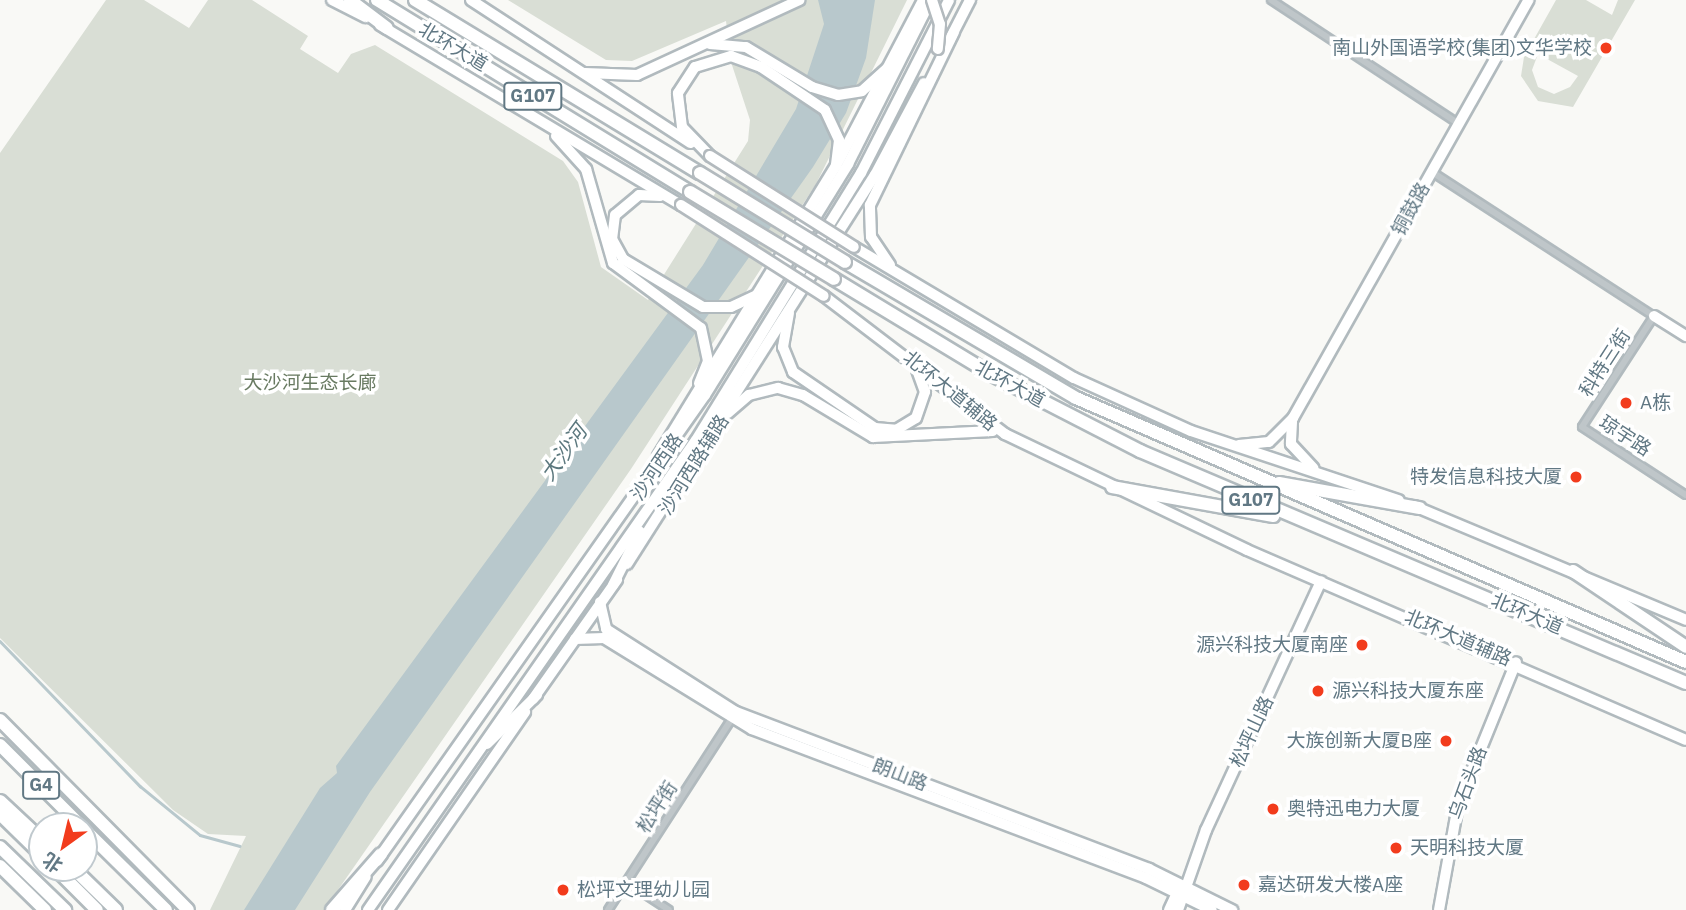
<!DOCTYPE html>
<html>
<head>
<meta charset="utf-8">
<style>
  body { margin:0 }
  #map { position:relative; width:1686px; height:910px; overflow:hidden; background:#f9f9f6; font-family:"IBM Plex Sans","Noto Sans SC",sans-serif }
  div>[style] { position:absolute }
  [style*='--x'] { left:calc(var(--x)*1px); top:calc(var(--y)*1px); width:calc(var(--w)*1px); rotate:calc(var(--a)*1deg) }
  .green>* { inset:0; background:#d9ded5 }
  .water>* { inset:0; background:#b8c8cc }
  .stream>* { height:2.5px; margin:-1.25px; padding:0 1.25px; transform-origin:1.25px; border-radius:1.25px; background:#b8c8cc }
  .roads { filter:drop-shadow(2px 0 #b1babe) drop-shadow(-2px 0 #b1babe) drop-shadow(0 2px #b1babe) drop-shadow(0 -2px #b1babe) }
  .street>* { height:6px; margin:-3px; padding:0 3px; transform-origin:3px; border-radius:3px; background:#bfc6c9 }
  .secondary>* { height:10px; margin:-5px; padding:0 5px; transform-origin:5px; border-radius:5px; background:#fff }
  .primary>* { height:10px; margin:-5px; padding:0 5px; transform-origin:5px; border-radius:5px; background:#fff }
  .highway>* { height:12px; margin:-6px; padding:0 6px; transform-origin:6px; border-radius:6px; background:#fff }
  .bridges { filter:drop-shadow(2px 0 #b3babe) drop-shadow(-2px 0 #b3babe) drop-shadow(0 2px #b3babe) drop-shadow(0 -2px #b3babe) }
  .primary-bridge>* { height:10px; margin:-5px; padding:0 5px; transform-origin:5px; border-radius:5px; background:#fff }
  .highway-bridge>* { height:12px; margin:-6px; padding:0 6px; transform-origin:6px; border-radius:6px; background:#fff }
  .dots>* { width:19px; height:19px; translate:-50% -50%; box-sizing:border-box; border:4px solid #fff; border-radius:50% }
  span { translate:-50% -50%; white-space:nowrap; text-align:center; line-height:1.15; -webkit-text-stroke:7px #fff; paint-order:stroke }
  .shield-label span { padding:2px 5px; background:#fff; border:2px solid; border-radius:5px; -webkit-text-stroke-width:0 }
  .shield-label { font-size:18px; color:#617884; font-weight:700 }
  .street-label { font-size:19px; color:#617884 }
  .poi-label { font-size:19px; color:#617884 }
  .right { translate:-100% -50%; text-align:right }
  .left { translate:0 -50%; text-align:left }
  .park-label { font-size:19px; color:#687a61 }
  .water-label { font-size:21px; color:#5c787e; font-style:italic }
  .north { position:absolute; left:28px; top:812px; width:70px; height:70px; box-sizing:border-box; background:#fff; border:2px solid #c0c9ce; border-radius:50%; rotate:214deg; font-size:19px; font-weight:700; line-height:28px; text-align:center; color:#617884 }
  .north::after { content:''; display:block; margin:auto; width:24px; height:32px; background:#f23c1d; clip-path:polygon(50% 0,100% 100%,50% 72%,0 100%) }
</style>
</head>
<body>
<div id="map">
  <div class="green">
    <div style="clip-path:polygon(106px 0,144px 0,189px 28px,208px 0,252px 0,308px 36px,300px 49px,338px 73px,351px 54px,375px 45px,563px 161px,578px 182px,601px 267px,648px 300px,748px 141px,750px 120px,731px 62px,726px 21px,632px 61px,606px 60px,508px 0,907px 0,816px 184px,631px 469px,324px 910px,210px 910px,246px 836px,208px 834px,173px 810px,0 638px,0 153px)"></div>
    <div style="clip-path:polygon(evenodd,1556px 0,1586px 0,1612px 15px,1618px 0,1635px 0,1573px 107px,1538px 101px,1521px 76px,1524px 57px,1556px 0,1538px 54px,1578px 76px,1570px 87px,1554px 94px,1538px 87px,1532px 70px,1538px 54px)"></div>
  </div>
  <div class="water">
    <div style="clip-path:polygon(818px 0,875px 0,866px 58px,846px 113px,813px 167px,370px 792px,295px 910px,244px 910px,320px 788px,337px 773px,336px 766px,703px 265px,796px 109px,824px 24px)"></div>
  </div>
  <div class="stream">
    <div style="--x:0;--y:641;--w:202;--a:46"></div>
    <div style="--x:140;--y:786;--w:77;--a:39.2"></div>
    <div style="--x:200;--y:835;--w:41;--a:15.4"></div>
  </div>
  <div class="roads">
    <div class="street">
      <div style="--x:1271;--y:0;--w:225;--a:33.4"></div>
      <div style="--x:1432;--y:172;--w:265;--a:33"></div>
      <div style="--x:1654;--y:316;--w:132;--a:123"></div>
      <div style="--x:1582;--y:427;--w:124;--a:33.2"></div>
      <div style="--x:626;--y:882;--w:51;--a:33.1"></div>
      <div style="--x:608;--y:910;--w:226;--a:-57.1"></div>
    </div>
    <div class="secondary">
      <div style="--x:951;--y:37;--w:42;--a:-62.8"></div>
      <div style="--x:1654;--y:316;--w:38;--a:32"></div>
      <div style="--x:1292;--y:422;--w:22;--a:93"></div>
      <div style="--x:1291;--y:444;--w:33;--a:47"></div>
      <div style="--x:1239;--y:445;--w:30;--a:-6"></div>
      <div style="--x:1269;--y:442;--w:34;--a:-45"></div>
      <div style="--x:1293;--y:418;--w:480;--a:-60.6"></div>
      <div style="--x:658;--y:456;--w:340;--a:-58.5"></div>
      <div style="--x:836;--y:166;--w:187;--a:-62.3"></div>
      <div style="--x:627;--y:564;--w:461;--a:-57.5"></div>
      <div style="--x:875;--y:175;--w:104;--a:-62"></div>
      <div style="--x:600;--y:602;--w:28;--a:77"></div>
      <div style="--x:606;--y:629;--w:154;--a:32.6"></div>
      <div style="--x:736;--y:712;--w:442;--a:20.8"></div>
      <div style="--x:1149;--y:869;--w:93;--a:26.3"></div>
      <div style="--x:575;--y:639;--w:29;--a:-2"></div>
      <div style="--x:604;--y:638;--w:174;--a:31.6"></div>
      <div style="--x:752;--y:729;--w:421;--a:20.7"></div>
      <div style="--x:1146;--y:878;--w:73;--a:25.9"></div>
      <div style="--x:533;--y:699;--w:146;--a:-54.8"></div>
      <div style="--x:388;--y:910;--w:241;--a:-55.3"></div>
      <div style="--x:1169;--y:910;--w:23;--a:-65"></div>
      <div style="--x:1178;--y:910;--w:85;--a:-70.7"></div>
      <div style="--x:1206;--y:830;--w:274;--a:-65.2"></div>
      <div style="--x:1439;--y:910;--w:107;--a:-79.7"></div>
      <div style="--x:1458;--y:805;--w:154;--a:-67.9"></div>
    </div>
    <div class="primary">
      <div style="--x:332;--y:0;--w:38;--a:27"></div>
      <div style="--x:471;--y:0;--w:262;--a:33.1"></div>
      <div style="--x:380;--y:25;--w:351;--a:30.9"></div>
      <div style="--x:710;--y:44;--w:36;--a:5"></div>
      <div style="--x:746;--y:47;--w:77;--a:31.2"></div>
      <div style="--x:812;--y:87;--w:27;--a:17"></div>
      <div style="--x:838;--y:95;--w:24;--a:-9"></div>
      <div style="--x:862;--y:91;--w:38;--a:-42"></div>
      <div style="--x:585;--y:73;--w:52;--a:2.2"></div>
      <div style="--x:637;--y:75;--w:179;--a:-24.8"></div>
      <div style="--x:556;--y:136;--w:45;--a:47.7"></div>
      <div style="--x:586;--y:169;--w:98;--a:74"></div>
      <div style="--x:613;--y:263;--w:109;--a:36.5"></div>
      <div style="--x:701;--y:328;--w:34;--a:78"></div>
      <div style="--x:708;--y:361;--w:24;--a:112"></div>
      <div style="--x:710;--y:156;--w:40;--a:-134"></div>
      <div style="--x:682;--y:127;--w:34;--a:-97"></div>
      <div style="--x:678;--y:93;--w:31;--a:-57"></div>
      <div style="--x:695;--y:67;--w:38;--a:-17"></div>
      <div style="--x:731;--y:56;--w:32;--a:20"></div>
      <div style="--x:761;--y:67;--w:77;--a:33.9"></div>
      <div style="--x:825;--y:110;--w:33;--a:65"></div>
      <div style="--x:839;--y:140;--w:26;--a:97"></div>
      <div style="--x:660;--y:196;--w:21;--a:-177"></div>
      <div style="--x:639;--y:195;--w:31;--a:140"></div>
      <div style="--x:615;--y:215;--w:24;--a:97"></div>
      <div style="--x:612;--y:239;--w:23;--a:61"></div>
      <div style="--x:623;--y:259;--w:93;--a:31"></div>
      <div style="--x:703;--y:307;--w:28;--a:0"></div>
      <div style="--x:731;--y:307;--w:29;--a:-25"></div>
      <div style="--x:854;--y:247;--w:256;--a:30.8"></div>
      <div style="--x:1074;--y:378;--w:128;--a:24.4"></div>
      <div style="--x:1191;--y:431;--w:219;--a:18.4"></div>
      <div style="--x:890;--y:265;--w:34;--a:-124"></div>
      <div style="--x:871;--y:237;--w:32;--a:-92"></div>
      <div style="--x:870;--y:205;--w:192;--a:-64.1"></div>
      <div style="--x:824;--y:296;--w:228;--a:37.3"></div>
      <div style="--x:1005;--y:434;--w:268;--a:25.6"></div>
      <div style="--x:1247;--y:550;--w:478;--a:23.4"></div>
      <div style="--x:789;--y:313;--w:35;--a:100"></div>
      <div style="--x:783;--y:347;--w:27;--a:68"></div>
      <div style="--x:793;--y:372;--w:99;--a:34.3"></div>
      <div style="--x:875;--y:428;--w:21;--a:5"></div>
      <div style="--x:896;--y:430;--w:23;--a:-31"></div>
      <div style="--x:916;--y:418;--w:28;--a:-71"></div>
      <div style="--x:925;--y:392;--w:23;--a:-110"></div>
      <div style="--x:728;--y:413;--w:28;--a:-41"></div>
      <div style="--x:749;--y:395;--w:30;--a:-14"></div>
      <div style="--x:778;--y:388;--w:26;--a:16"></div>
      <div style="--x:803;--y:395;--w:82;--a:31"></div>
      <div style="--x:873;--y:437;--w:120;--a:-2.9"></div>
      <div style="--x:1414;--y:506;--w:295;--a:22.7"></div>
      <div style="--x:613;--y:585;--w:60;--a:-63.4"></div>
      <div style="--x:487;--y:744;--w:70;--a:-44.4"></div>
      <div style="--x:377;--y:861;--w:570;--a:-54.86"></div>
      <div style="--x:705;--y:395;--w:272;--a:-58.2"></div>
      <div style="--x:848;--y:164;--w:184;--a:-63.2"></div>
      <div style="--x:345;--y:910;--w:39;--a:-58"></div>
      <div style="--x:368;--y:910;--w:573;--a:-55.09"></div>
      <div style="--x:696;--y:440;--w:314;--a:-58.3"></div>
      <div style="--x:861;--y:173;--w:194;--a:-63"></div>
    </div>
    <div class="highway">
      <div style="--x:350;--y:0;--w:46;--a:37.1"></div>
      <div style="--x:377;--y:0;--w:367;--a:31.5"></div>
      <div style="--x:415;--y:0;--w:333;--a:31.3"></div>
      <div style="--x:845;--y:262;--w:268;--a:30.5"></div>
      <div style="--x:1076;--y:398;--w:665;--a:23.4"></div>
      <div style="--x:834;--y:279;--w:187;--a:31.2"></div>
      <div style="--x:994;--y:376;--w:164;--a:27.2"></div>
      <div style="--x:1140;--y:451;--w:593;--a:23.02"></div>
      <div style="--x:1279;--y:483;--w:143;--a:10.1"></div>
      <div style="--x:1112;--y:487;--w:164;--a:10.2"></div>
      <div style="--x:1573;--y:571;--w:136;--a:33.9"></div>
      <div style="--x:0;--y:720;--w:267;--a:45.3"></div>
      <div style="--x:0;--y:745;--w:115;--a:45"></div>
      <div style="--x:0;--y:801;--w:57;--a:42.9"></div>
      <div style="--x:0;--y:814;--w:59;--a:44.3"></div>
      <div style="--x:84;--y:829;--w:115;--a:44.6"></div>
      <div style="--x:0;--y:847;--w:91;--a:44.1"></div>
      <div style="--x:0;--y:866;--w:63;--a:44.4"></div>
      <div style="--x:55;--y:868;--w:59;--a:45"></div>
      <div style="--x:73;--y:868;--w:60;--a:44.3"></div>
      <div style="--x:332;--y:910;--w:74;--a:-48.8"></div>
    </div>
  </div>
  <div class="bridges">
    <div class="primary-bridge">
      <div style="--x:932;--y:0;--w:25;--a:72"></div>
      <div style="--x:940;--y:24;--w:25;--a:95"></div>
      <div style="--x:710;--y:156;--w:170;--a:32.3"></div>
      <div style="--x:681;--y:205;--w:169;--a:32.5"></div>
    </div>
    <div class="highway-bridge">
      <div style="--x:700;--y:173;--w:170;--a:31.5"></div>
      <div style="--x:690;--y:192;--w:168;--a:31.1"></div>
    </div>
  </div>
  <div class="dots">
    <div style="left:1606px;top:48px;background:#f23c1d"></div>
    <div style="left:1626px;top:403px;background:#f23c1d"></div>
    <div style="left:1576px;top:477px;background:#f23c1d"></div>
    <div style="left:1362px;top:645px;background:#f23c1d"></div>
    <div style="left:1318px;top:691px;background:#f23c1d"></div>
    <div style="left:1446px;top:741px;background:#f23c1d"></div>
    <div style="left:1273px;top:809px;background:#f23c1d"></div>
    <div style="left:1396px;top:848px;background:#f23c1d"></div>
    <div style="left:1244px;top:885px;background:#f23c1d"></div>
    <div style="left:563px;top:890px;background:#f23c1d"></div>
  </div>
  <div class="shield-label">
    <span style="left:533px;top:96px">G107</span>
    <span style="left:1251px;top:500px">G107</span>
    <span style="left:41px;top:785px">G4</span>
  </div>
  <div class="street-label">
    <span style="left:453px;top:47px;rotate:31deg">北环大道</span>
    <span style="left:1411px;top:209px;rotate:-61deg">铜鼓路</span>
    <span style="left:1605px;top:363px;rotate:-57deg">科特三街</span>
    <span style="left:1010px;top:384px;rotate:29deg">北环大道</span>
    <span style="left:950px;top:391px;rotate:39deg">北环大道辅路</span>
    <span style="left:1625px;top:436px;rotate:33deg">琼宇路</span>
    <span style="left:694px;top:465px;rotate:-58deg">沙河西路辅路</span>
    <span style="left:657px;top:467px;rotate:-56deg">沙河西路</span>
    <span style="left:1527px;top:614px;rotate:23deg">北环大道</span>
    <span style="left:1458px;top:638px;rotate:23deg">北环大道辅路</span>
    <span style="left:1252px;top:732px;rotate:-65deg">松坪山路</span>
    <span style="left:900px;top:775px;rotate:21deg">朗山路</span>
    <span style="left:1468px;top:783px;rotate:-70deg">乌石头路</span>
    <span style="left:657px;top:807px;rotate:-57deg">松坪街</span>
  </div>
  <div class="poi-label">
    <span class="right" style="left:1592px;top:48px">南山外国语学校(集团)文华学校</span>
    <span class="left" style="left:1640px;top:403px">A栋</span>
    <span class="right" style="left:1562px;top:477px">特发信息科技大厦</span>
    <span class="right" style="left:1348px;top:645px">源兴科技大厦南座</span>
    <span class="left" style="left:1332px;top:691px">源兴科技大厦东座</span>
    <span class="right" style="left:1432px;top:741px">大族创新大厦B座</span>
    <span class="left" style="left:1287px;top:809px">奥特迅电力大厦</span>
    <span class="left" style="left:1410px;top:848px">天明科技大厦</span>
    <span class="left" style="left:1258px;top:885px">嘉达研发大楼A座</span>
    <span class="left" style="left:577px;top:890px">松坪文理幼儿园</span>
  </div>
  <div class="park-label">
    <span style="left:310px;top:383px">大沙河生态长廊</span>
  </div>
  <div class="water-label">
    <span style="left:563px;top:452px;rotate:-54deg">大沙河</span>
  </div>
  <div class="north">北</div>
</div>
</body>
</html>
